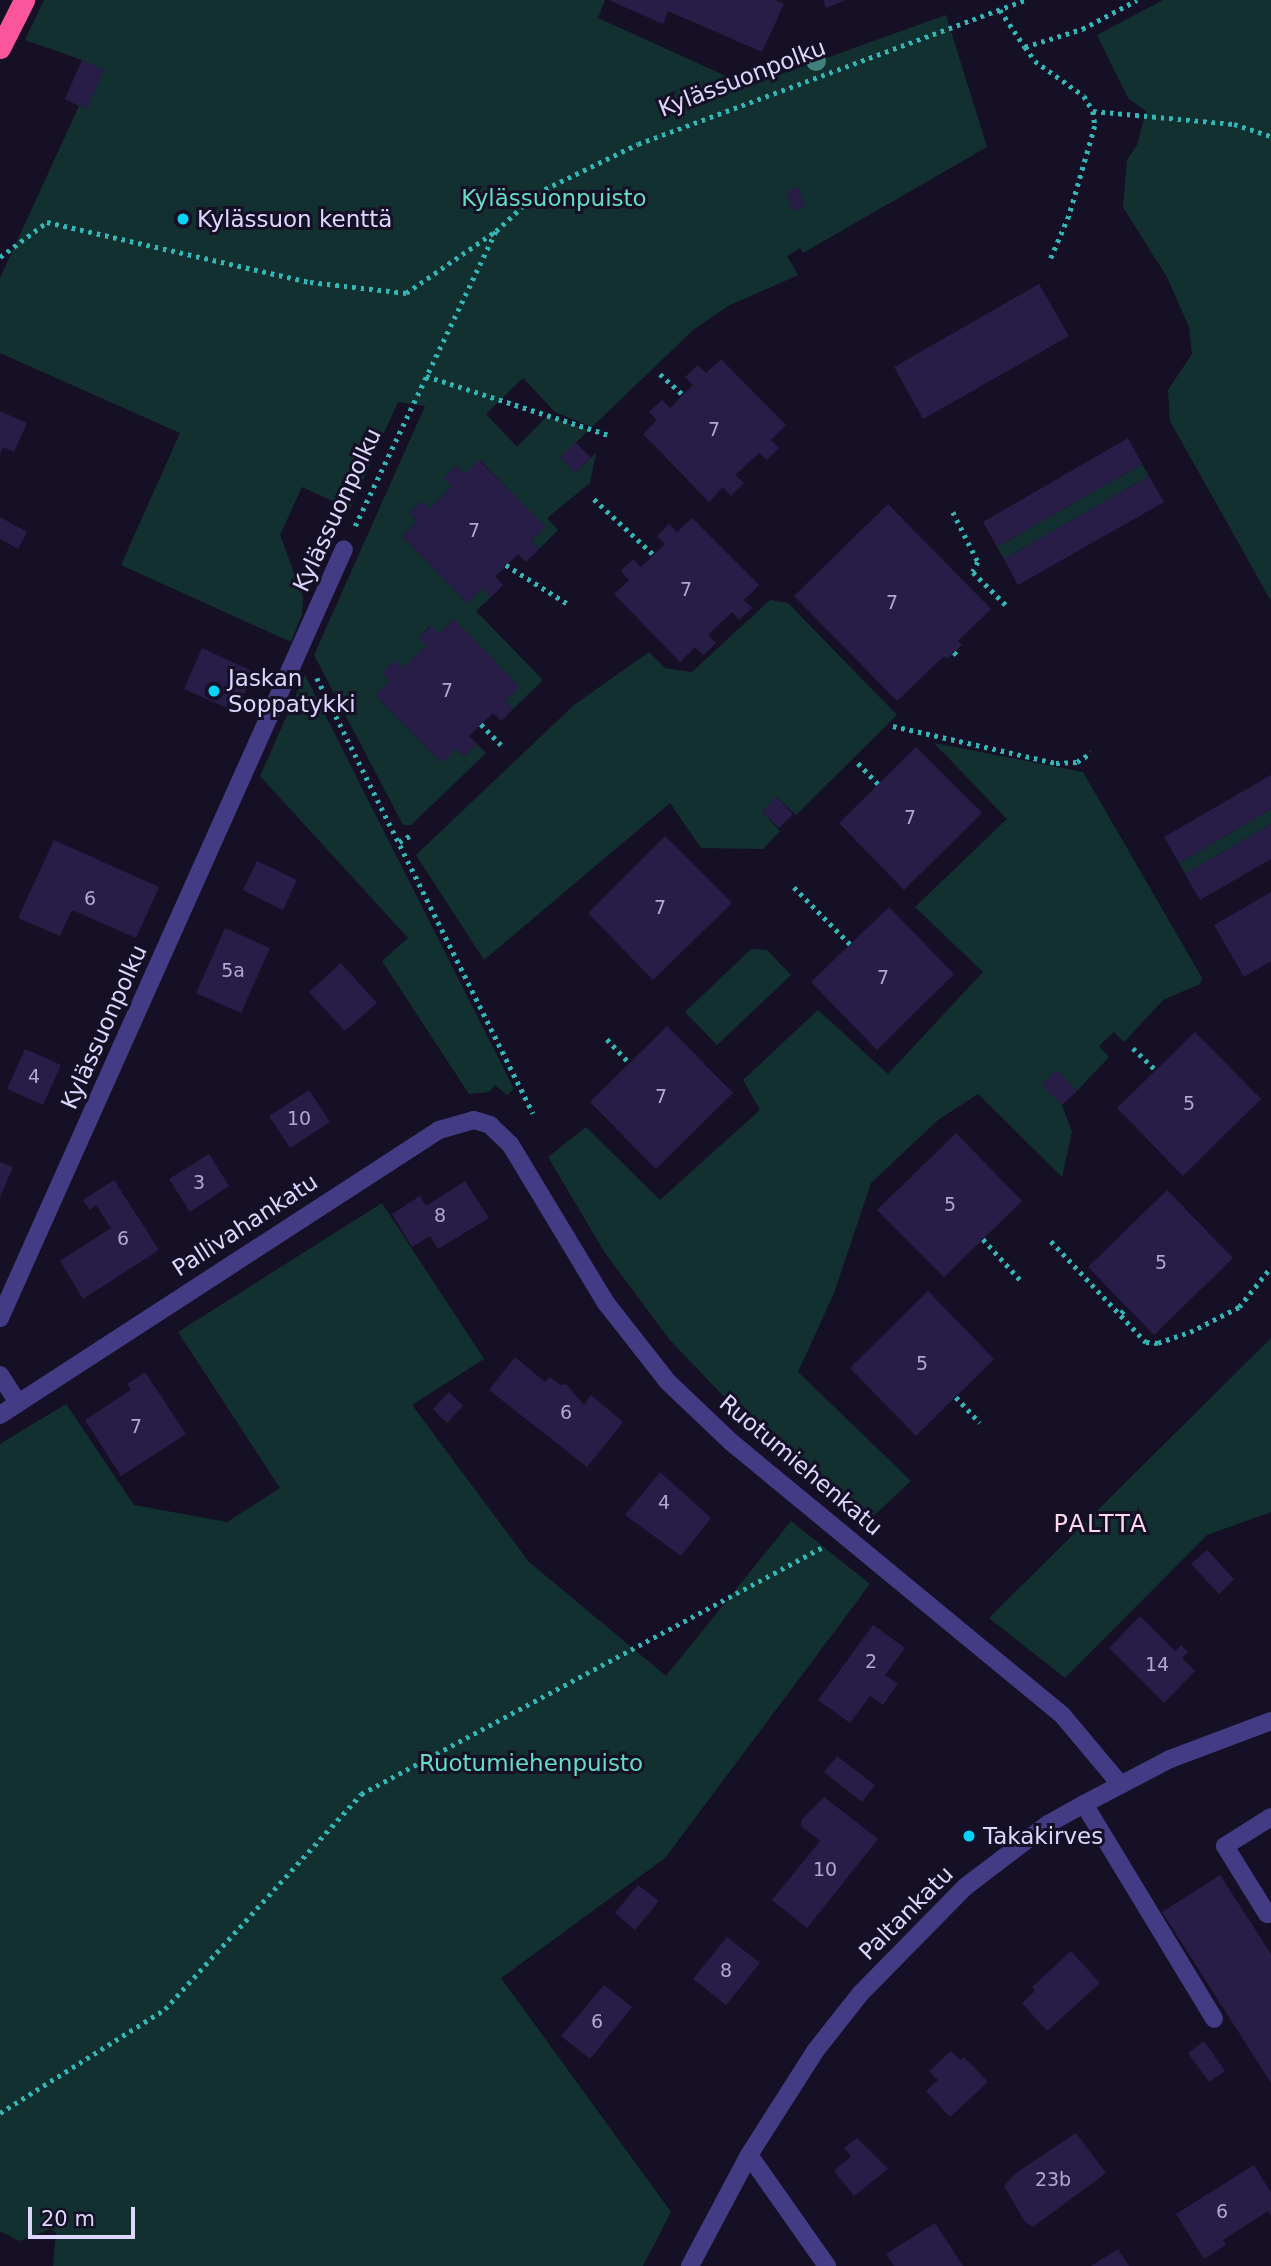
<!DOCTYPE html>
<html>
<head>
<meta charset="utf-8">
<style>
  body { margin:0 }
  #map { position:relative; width:1271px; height:2266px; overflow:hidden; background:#151026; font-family:"DejaVu Sans",sans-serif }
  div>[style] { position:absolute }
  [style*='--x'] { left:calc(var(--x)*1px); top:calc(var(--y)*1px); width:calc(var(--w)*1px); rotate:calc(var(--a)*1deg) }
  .green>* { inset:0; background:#133030 }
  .building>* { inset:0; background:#271d47 }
  .path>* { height:4.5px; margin-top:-2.25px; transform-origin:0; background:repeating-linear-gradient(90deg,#33b6b5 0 3.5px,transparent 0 8.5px) }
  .lane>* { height:18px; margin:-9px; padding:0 9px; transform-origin:9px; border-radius:9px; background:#433c84 }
  .street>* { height:18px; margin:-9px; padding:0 9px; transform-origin:9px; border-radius:9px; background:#433c84 }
  .highway>* { height:21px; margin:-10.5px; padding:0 10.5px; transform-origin:10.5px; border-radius:10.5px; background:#fb559b }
  .trees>* { width:20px; height:20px; margin:-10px; border-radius:50%; background:#40817d }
  .dots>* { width:19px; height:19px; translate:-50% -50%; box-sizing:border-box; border:4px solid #151026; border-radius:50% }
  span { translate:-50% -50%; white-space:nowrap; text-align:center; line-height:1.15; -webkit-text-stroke:6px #151026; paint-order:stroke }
  .number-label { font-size:19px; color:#b0a8d0 }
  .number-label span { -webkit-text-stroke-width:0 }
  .street-label { font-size:23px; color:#ddd7fe }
  .park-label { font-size:23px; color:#63ddc5 }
  .poi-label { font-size:23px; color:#ddd7fe }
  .left { translate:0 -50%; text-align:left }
  .neighbourhood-label { font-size:24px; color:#fed9ee; letter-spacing:2px }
  .scale { position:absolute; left:28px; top:2207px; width:107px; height:32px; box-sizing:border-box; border:4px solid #ddd7fe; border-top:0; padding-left:9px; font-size:21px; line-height:24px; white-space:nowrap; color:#ddd7fe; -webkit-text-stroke:5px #151026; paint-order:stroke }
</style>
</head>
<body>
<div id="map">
  <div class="green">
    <div style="clip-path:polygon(44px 0,605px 0,598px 18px,748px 86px,946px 15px,987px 147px,803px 253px,800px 248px,787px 256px,798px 275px,728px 306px,693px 330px,592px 427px,555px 412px,523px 378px,486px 414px,517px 447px,547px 416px,589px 430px,560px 458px,575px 473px,596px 453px,590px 483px,547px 518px,558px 530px,539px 549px,531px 541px,545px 527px,480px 460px,465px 474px,456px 466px,444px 478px,452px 486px,429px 509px,421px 501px,409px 513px,417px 521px,402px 536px,467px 603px,482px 588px,491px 597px,476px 611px,543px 680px,513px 709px,505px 701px,519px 687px,454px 619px,439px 634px,430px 626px,419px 637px,426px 646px,376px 696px,441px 762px,456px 749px,464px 756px,477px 744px,486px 753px,411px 825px,403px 825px,314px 655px,425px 406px,398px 402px,350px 509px,302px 487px,280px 535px,303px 597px,302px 614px,291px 642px,121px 565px,180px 433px,0 353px,0 278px,79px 106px,65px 99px,82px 60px,25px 40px)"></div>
    <div style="clip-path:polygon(1163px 0,1271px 0,1271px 601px,1170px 421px,1168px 390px,1192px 354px,1189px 327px,1167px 277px,1123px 207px,1127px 160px,1137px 145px,1146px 111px,1128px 98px,1097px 35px)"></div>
    <div style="clip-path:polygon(1142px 464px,1149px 476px,1004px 559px,997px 547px)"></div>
    <div style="clip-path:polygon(770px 600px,788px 603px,897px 715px,796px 815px,777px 797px,762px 811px,780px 831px,763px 849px,701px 848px,670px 803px,484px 960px,416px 855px,574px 705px,649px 652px,665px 668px,692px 672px)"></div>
    <div style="clip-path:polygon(305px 675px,514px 1089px,507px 1095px,495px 1085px,489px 1092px,469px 1094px,382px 961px,408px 938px,260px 776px)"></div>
    <div style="clip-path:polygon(934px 743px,1083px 772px,1202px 978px,1200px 984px,1163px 1000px,1124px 1042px,1114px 1032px,1099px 1046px,1109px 1057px,1077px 1091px,1056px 1070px,1042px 1085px,1062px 1105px,1072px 1132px,1062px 1177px,978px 1094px,938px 1120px,871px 1183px,834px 1293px,798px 1372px,911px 1481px,868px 1521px,749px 1423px,669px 1339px,605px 1253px,548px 1157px,586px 1127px,660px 1200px,760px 1110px,743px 1080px,818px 1010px,888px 1074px,983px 972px,915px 907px,1007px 819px)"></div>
    <div style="clip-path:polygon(1271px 809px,1271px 824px,1185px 874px,1179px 863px)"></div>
    <div style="clip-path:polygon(751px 949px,767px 950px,791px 975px,717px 1045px,685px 1012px)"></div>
    <div style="clip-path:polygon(382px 1203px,484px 1359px,412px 1405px,529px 1562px,666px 1676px,791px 1521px,870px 1584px,665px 1858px,501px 1978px,671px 2212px,643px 2266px,53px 2266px,56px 2233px,51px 2229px,19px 2241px,0 2231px,0 1444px,66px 1404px,134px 1505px,227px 1522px,280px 1488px,178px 1332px)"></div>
    <div style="clip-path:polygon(1271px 1338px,1271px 1512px,1207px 1535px,1065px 1678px,989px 1618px)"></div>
  </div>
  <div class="building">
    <div style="clip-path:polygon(609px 0,775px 0,784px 4px,762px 52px,668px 11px,663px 24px)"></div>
    <div style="clip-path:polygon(823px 0,846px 0,826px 8px)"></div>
    <div style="clip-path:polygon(82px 60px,104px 70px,87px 109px,65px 99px)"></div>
    <div style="clip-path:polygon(798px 187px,805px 206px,793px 211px,786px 191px)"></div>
    <div style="clip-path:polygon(1039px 284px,1069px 336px,923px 419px,894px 367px)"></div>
    <div style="clip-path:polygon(721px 359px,786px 425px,771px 440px,779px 448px,767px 460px,759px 453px,735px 475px,744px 483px,731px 496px,723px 487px,709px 502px,643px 434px,657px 420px,649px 412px,662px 400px,670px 408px,693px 385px,685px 377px,698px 365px,706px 373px)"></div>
    <div style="clip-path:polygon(0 411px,27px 423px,14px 452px,3px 447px,0 454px)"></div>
    <div style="clip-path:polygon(1128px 438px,1142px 464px,997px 547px,983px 522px)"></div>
    <div style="clip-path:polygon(575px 442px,591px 458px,575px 473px,560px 458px)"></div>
    <div style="clip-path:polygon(479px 460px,546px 527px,531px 541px,539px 549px,526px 562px,518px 554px,495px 577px,503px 585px,491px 597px,482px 588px,467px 603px,402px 536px,417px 521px,409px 513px,421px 501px,429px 509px,452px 486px,444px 478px,456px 466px,465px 474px)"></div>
    <div style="clip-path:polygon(1149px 476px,1164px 502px,1018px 585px,1004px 559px)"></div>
    <div style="clip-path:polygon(888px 504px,991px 609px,958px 641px,962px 645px,947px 659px,944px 656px,897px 701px,794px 596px)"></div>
    <div style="clip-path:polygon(0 517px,27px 532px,18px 549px,0 539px)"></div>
    <div style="clip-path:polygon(692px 518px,759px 585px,744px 600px,752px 608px,739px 620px,732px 612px,708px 635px,716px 643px,703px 655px,695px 647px,680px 662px,614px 594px,629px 580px,621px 571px,633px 559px,641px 567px,665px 544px,657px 536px,669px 524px,677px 532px)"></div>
    <div style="clip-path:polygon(454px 619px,520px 687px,505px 701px,513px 709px,501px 721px,493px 713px,469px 736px,477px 744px,464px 756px,456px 749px,442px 763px,375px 695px,390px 681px,382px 673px,395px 660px,403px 668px,426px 646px,419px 637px,431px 626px,439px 634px)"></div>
    <div style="clip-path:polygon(202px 648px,254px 672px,236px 712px,184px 689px)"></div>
    <div style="clip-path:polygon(916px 747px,982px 813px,904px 890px,839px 823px)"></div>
    <div style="clip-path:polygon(1271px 775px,1271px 809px,1179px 863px,1164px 837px)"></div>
    <div style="clip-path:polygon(777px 797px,793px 814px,779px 828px,762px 811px)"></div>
    <div style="clip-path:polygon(1271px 824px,1271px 859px,1200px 900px,1185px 874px)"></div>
    <div style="clip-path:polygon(665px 836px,732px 903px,653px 980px,588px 913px)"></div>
    <div style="clip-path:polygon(54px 840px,159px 887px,136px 938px,72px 910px,60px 936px,18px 918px)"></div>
    <div style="clip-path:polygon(257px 861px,297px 880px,283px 910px,243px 890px)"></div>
    <div style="clip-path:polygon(1271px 892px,1271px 961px,1244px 977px,1214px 925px)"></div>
    <div style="clip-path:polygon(889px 907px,954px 974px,877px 1050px,811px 982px)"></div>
    <div style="clip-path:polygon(225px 928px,270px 948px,241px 1013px,196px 993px)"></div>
    <div style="clip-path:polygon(341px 963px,377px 1003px,345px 1031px,309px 992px)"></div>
    <div style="clip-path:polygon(667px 1026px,733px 1093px,656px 1169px,590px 1102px)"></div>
    <div style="clip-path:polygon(1195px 1032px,1261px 1099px,1183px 1176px,1117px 1108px)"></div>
    <div style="clip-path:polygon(25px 1049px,61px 1065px,43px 1105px,7px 1089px)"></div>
    <div style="clip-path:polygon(1056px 1070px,1077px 1091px,1062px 1105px,1041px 1085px)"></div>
    <div style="clip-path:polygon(309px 1090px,330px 1122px,290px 1148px,269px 1116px)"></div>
    <div style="clip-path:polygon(956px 1133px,1022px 1201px,944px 1277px,877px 1210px)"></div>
    <div style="clip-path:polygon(209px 1154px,229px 1186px,190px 1212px,169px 1179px)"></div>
    <div style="clip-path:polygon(0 1162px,13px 1167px,0 1197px)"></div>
    <div style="clip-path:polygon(114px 1180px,159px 1250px,83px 1299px,60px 1261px,111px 1228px,96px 1205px,90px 1210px,83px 1200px)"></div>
    <div style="clip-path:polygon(465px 1181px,489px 1218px,438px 1249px,430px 1236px,412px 1247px,392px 1214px,420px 1196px,426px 1206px)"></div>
    <div style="clip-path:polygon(1167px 1190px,1233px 1258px,1154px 1335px,1088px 1267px)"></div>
    <div style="clip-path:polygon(928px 1291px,994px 1359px,916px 1436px,850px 1368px)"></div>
    <div style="clip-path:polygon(515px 1357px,545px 1382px,550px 1377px,560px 1385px,566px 1384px,584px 1405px,591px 1395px,623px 1422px,587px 1467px,489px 1390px)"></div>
    <div style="clip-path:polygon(145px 1372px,186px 1434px,121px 1476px,85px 1420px,131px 1390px,127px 1384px)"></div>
    <div style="clip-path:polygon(449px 1392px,463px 1406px,447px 1423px,433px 1409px)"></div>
    <div style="clip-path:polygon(660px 1472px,711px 1518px,681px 1556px,625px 1515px)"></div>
    <div style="clip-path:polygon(1207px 1550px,1234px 1579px,1219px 1594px,1191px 1564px)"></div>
    <div style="clip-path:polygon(1140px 1616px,1175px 1651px,1181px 1645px,1188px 1652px,1182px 1658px,1195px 1671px,1164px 1703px,1109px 1648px)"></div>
    <div style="clip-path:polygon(873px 1625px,905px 1648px,885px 1675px,898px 1684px,883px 1705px,870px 1696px,850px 1723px,818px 1700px)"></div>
    <div style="clip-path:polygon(837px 1756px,875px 1785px,862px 1802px,824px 1772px)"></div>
    <div style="clip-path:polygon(824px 1797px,878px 1839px,807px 1928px,772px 1900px,820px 1841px,801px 1826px,802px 1819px)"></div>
    <div style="clip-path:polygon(1220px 1875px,1271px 1954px,1271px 2083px,1162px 1912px)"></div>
    <div style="clip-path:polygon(638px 1885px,659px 1901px,635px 1930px,615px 1913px)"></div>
    <div style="clip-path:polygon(727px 1937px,760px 1963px,726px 2005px,693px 1979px)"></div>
    <div style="clip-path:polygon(1071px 1951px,1100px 1983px,1047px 2031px,1022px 2003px,1035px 1991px,1032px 1987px)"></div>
    <div style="clip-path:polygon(604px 1985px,632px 2007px,590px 2059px,561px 2036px)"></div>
    <div style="clip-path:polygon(1204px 2041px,1225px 2071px,1209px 2082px,1188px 2053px)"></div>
    <div style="clip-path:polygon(951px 2051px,960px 2060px,964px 2057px,988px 2082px,950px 2117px,926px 2091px,938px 2080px,929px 2071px)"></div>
    <div style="clip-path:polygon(1076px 2133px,1106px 2173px,1033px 2227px,1025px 2222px,1004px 2186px,1016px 2173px)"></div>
    <div style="clip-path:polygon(857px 2138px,888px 2169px,854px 2196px,834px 2171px,851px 2156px,844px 2148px)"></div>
    <div style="clip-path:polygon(1254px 2165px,1271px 2193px,1271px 2216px,1268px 2211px,1223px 2240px,1226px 2245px,1204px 2259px,1176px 2214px)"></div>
    <div style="clip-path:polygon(935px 2223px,963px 2266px,894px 2266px,886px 2254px)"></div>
    <div style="clip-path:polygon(1118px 2249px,1129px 2266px,1091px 2266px)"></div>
  </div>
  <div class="path">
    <div style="--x:1000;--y:10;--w:45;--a:56"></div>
    <div style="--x:1025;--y:47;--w:60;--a:-17.5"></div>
    <div style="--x:1082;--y:29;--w:62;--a:-27.8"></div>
    <div style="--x:1025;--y:47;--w:17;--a:54"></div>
    <div style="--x:1035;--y:61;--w:60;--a:35.5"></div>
    <div style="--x:1084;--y:96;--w:17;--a:59"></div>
    <div style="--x:1093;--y:111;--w:15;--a:82"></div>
    <div style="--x:1095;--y:126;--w:94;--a:106.1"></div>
    <div style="--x:1069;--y:216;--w:46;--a:113.2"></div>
    <div style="--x:1093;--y:111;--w:142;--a:5.3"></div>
    <div style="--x:1234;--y:124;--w:39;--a:18"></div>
    <div style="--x:0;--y:257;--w:59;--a:-36.7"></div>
    <div style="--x:47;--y:222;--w:270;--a:12.9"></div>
    <div style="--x:310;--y:282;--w:97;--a:6.5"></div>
    <div style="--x:406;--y:293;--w:109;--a:-34.6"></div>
    <div style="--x:660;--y:374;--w:31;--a:42"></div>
    <div style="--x:426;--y:376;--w:192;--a:17.9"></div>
    <div style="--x:594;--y:499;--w:82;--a:43"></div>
    <div style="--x:953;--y:512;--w:56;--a:63.4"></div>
    <div style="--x:978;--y:562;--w:11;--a:117"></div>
    <div style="--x:973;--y:572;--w:48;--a:45"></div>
    <div style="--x:355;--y:526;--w:327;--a:-64.5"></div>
    <div style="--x:496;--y:231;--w:56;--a:-42.8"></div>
    <div style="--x:537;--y:193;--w:112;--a:-25.9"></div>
    <div style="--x:638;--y:144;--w:413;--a:-20.4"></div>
    <div style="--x:506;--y:565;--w:73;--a:32.2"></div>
    <div style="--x:954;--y:652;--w:7;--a:45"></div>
    <div style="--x:317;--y:678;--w:486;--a:63.6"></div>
    <div style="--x:481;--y:724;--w:29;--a:46"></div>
    <div style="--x:893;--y:726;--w:167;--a:12.8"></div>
    <div style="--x:1056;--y:763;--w:21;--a:-3"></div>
    <div style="--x:1077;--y:762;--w:17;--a:-33"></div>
    <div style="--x:858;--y:763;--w:29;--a:46"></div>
    <div style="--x:399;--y:842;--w:14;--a:-30"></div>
    <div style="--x:794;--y:887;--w:80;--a:45.5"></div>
    <div style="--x:607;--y:1039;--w:33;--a:47"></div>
    <div style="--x:1133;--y:1048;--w:32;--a:44"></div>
    <div style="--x:983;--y:1239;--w:59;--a:47.7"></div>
    <div style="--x:1051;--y:1241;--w:139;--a:46.8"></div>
    <div style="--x:1146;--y:1342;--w:12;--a:5"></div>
    <div style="--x:1158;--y:1343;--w:34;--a:-19"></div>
    <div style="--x:1190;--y:1332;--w:55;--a:-27"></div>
    <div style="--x:1239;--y:1307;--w:51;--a:-51.3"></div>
    <div style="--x:1121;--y:1313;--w:8;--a:-45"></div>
    <div style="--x:956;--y:1397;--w:35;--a:47"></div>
    <div style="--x:0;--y:2113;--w:195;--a:-32.2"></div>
    <div style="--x:165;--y:2009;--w:291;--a:-47.6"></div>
    <div style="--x:361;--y:1794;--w:522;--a:-28.14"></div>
  </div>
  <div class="lane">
    <div style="--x:1084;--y:1804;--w:251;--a:58.8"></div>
    <div style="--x:1225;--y:1846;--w:80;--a:58.3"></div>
  </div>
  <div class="street">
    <div style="--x:0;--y:1318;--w:842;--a:-65.9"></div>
    <div style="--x:0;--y:1375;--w:33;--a:57"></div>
    <div style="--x:0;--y:1415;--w:523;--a:-32.99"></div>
    <div style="--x:439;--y:1130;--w:36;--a:-16"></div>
    <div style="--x:474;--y:1120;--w:17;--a:17"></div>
    <div style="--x:490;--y:1125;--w:28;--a:44"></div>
    <div style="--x:510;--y:1144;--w:186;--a:58.9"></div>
    <div style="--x:606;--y:1303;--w:100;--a:51.9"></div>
    <div style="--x:668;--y:1382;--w:87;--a:43.6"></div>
    <div style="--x:731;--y:1442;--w:430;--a:39.5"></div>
    <div style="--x:1063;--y:1716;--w:90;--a:50"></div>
    <div style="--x:1225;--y:1846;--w:54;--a:-32.2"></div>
    <div style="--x:749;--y:2155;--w:136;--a:54.9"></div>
    <div style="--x:690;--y:2266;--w:126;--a:-62"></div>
    <div style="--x:749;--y:2155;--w:125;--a:-57.5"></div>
    <div style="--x:816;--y:2050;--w:71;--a:-51.8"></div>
    <div style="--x:860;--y:1994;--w:150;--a:-45.5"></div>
    <div style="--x:965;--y:1887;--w:104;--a:-37.2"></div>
    <div style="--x:1048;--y:1824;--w:41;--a:-29.1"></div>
    <div style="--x:1084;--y:1804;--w:97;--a:-27.6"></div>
    <div style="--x:1170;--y:1759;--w:108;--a:-20.6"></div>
  </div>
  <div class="highway">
    <div style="--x:0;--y:48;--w:54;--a:-63.4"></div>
  </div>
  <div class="trees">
    <div style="left:816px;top:61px"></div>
  </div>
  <div class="dots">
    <div style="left:183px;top:219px;background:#08d4f9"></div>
    <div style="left:214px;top:691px;background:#08d4f9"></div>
    <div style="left:969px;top:1836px;background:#08d4f9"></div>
  </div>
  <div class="number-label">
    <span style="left:714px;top:430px">7</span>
    <span style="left:474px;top:531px">7</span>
    <span style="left:686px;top:590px">7</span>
    <span style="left:892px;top:603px">7</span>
    <span style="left:447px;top:691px">7</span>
    <span style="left:910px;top:818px">7</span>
    <span style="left:90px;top:899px">6</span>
    <span style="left:660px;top:908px">7</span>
    <span style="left:233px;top:971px">5a</span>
    <span style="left:883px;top:978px">7</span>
    <span style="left:34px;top:1077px">4</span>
    <span style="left:661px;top:1097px">7</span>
    <span style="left:1189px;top:1104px">5</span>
    <span style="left:299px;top:1119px">10</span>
    <span style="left:199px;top:1183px">3</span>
    <span style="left:950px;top:1205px">5</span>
    <span style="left:440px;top:1216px">8</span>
    <span style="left:123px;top:1239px">6</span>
    <span style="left:1161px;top:1263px">5</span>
    <span style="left:922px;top:1364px">5</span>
    <span style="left:566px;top:1413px">6</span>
    <span style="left:136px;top:1427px">7</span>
    <span style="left:664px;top:1503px">4</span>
    <span style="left:871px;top:1662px">2</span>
    <span style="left:1157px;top:1665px">14</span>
    <span style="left:825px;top:1870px">10</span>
    <span style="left:726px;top:1971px">8</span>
    <span style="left:597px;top:2022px">6</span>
    <span style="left:1053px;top:2180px">23b</span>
    <span style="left:1222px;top:2212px">6</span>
  </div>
  <div class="street-label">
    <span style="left:742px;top:78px;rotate:-21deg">Kylässuonpolku</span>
    <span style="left:337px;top:510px;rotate:-65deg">Kylässuonpolku</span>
    <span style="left:104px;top:1027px;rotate:-66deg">Kylässuonpolku</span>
    <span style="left:245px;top:1225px;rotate:-33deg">Pallivahankatu</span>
    <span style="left:801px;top:1465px;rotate:40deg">Ruotumiehenkatu</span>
    <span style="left:906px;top:1913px;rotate:-45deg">Paltankatu</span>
  </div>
  <div class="park-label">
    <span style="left:554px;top:198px">Kylässuonpuisto</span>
    <span style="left:531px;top:1763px">Ruotumiehenpuisto</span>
  </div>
  <div class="poi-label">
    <span class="left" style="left:197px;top:219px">Kylässuon kenttä</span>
    <span class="left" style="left:228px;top:691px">Jaskan<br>Soppatykki</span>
    <span class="left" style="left:983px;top:1836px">Takakirves</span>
  </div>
  <div class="neighbourhood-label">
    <span style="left:1101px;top:1525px">PALTTA</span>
  </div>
  <div class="scale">20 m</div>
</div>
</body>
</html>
